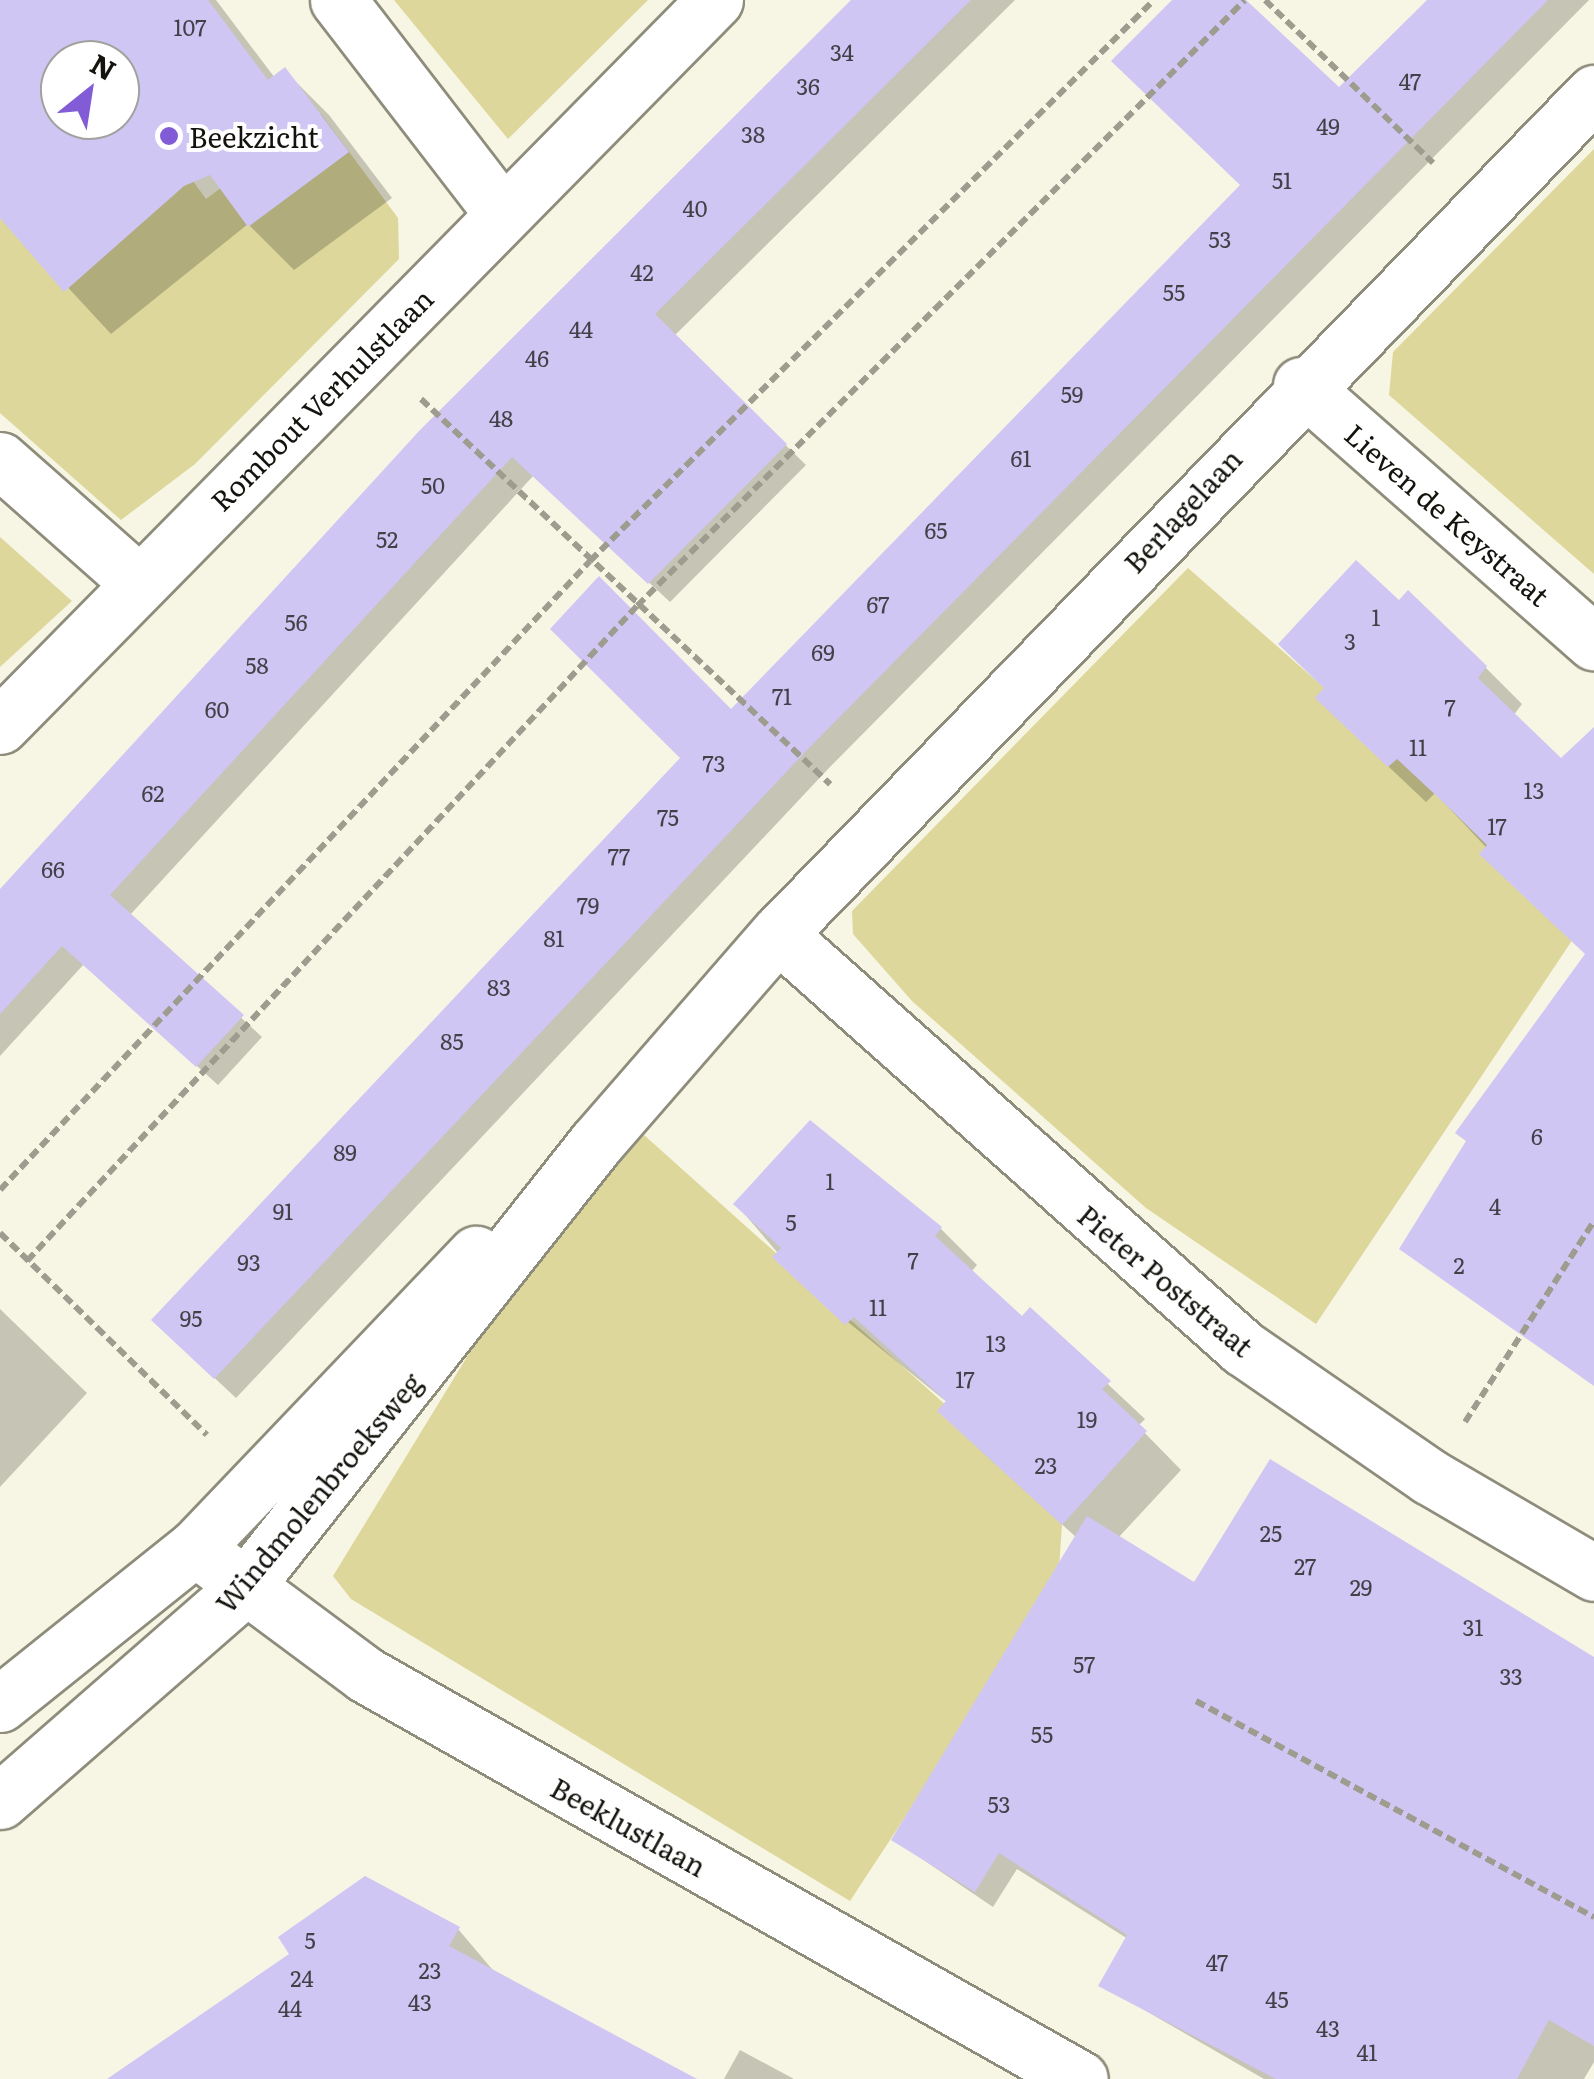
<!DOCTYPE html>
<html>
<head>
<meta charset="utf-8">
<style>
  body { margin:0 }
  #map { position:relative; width:1594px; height:2079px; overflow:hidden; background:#f7f5e3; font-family:Literata,serif }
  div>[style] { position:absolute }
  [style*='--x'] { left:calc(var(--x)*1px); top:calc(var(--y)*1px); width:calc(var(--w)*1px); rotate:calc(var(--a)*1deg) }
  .green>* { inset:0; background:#ddd79c }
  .shadow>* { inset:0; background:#0003 }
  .building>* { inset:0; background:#cfc6f4 }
  .path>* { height:6px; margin-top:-3px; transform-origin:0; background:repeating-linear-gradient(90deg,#9e9c8f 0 10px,transparent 0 15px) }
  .roads { filter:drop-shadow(2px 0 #8e8c7b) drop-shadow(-2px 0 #8e8c7b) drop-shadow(0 2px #8e8c7b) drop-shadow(0 -2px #8e8c7b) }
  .minor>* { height:55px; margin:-27.5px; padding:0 27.5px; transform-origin:27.5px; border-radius:27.5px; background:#fff }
  .tertiary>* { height:55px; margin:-27.5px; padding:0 27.5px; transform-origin:27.5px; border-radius:27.5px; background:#fff }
  .dots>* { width:28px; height:28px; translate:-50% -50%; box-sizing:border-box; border:5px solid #fff; border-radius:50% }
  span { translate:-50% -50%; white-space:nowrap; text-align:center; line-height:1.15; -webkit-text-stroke:8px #fff; paint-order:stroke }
  .number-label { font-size:22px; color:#434047 }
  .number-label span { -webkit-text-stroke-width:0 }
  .poi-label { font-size:28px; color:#14130d }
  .left { translate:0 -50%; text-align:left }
  .street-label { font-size:28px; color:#14130d }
  .north { position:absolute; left:40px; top:40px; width:100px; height:100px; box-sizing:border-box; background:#fff; border:2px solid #a1a19e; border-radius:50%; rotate:30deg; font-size:28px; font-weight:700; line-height:40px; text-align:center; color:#14130d }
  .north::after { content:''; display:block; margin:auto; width:35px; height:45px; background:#825cd7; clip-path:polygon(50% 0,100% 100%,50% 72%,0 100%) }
</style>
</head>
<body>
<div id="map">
  <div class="green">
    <div style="clip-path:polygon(394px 0,648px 0,508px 139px)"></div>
    <div style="clip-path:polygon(0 109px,182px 166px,206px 199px,321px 114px,398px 218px,399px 259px,195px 464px,121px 520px,0 413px)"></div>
    <div style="clip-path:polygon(1594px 149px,1594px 574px,1389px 395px,1393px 352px)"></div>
    <div style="clip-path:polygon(0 537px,72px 601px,0 667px)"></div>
    <div style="clip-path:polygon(1188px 568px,1587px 918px,1316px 1324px,1146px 1208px,912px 1001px,853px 934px,852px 911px)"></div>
    <div style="clip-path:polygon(644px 1135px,1063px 1510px,1058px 1584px,850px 1901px,351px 1599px,333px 1576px,533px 1249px)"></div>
  </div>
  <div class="shadow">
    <div style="clip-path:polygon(evenodd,0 0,216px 0,275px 78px,284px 70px,329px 115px,392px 198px,294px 270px,248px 224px,111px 334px,0 214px,0 0,60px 60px,120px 60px,120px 120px,60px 120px,60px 60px)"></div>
    <div style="clip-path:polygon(859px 0,1015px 0,674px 336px,806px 465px,670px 602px,534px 475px,130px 915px,262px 1037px,218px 1085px,84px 964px,0 1056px,0 893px)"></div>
    <div style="clip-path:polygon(1175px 0,1242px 0,1339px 90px,1431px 0,1589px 0,828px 769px,236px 1398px,174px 1340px,731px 712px,1244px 185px)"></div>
    <div style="clip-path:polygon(1399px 603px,1485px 667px,1522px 704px,1513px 716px,1561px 761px,1594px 773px,1594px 962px,1435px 793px,1426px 802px,1354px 734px)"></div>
    <div style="clip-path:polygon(1594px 1032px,1594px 1382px,1402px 1249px)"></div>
    <div style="clip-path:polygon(736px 1204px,941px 1229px,977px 1265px,971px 1272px,1022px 1320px,1030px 1311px,1145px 1419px,1138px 1426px,1181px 1470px,1118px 1538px,1195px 1586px,1594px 1660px,1594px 2062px,1584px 2079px,1264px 2079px,1101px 1985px,1128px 1939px,1017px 1869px,993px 1907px,894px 1840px,1077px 1538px,977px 1447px,948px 1403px,812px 1293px)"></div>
    <div style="clip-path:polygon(0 1309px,87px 1393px,0 1487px)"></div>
    <div style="clip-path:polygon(458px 1929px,497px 1975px,692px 2079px,112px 2079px)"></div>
    <div style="clip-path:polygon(740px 2050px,794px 2079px,724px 2079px)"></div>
  </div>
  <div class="building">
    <div style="clip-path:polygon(evenodd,0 0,208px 0,268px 80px,285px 67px,349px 152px,248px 227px,210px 175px,184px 186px,64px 292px,0 218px,0 0,60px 60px,120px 60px,120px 120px,60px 120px,60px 60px)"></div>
    <div style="clip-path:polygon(851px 0,971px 0,655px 314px,787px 444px,648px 584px,512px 457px,110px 895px,244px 1015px,196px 1067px,62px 946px,0 1014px,0 889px,420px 430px)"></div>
    <div style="clip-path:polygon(1172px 0,1246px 0,1339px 87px,1427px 0,1548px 0,808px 749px,214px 1379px,151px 1320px,680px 758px,550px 629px,599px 576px,731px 709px,1240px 185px,1111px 61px)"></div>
    <div style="clip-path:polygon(1356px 560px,1399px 600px,1408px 590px,1487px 666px,1478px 678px,1561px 758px,1594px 727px,1594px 1386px,1399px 1249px,1466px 1141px,1455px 1133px,1585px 954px,1479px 854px,1487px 845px,1442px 801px,1397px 759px,1388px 767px,1315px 698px,1324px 688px,1278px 644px)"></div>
    <div style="clip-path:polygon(810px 1120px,942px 1227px,935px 1236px,1022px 1316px,1030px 1307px,1111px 1381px,1102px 1389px,1147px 1431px,1062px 1525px,937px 1411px,946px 1401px,901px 1360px,854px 1317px,845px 1325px,772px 1257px,781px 1248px,733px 1204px)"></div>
    <div style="clip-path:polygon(1270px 1459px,1594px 1657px,1594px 2046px,1549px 2020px,1517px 2079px,1276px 2079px,1098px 1986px,1127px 1935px,999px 1853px,975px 1892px,891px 1840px,1087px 1516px,1194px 1582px)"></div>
    <div style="clip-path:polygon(365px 1876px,460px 1927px,449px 1946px,697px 2079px,107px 2079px,289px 1954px,278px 1937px)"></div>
  </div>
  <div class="path">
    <div style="--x:1265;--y:0;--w:234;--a:44.1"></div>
    <div style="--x:421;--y:399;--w:562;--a:43.27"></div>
    <div style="--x:0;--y:1190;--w:862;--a:-46.83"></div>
    <div style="--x:590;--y:561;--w:795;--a:-44.85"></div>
    <div style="--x:0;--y:1233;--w:289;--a:44.3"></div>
    <div style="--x:27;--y:1261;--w:895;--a:-47.04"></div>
    <div style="--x:637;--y:606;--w:858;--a:-44.91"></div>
    <div style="--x:1465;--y:1422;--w:239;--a:-57.3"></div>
    <div style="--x:1196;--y:1701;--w:453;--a:28.5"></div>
  </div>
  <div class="roads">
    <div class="minor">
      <div style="--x:338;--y:0;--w:270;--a:52.4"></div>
      <div style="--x:1301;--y:385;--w:390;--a:41.3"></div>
      <div style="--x:0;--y:460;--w:186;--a:41.5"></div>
      <div style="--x:0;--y:726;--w:1019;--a:-45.44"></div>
      <div style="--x:778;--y:934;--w:623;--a:41.68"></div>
      <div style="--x:1243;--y:1348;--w:227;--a:34.6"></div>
      <div style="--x:1430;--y:1477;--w:190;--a:30.3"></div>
      <div style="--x:195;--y:1548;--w:213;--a:36.6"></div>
      <div style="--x:366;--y:1675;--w:820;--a:29.5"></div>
    </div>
    <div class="tertiary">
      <div style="--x:0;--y:1704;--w:250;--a:-38.7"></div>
      <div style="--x:195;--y:1548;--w:407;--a:-46.3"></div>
      <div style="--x:0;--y:1801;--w:324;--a:-41.1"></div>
      <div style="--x:244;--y:1588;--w:567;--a:-51.66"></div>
      <div style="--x:596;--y:1143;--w:277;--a:-49"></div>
      <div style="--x:778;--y:934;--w:1172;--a:-45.86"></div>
    </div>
  </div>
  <div class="dots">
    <div style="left:169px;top:136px;background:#825cd7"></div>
  </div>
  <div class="number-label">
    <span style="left:190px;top:27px">107</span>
    <span style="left:842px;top:52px">34</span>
    <span style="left:1410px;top:81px">47</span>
    <span style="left:808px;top:86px">36</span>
    <span style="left:1328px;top:126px">49</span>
    <span style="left:753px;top:134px">38</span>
    <span style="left:1282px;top:180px">51</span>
    <span style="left:695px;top:208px">40</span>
    <span style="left:1220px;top:239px">53</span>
    <span style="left:642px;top:272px">42</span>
    <span style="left:1174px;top:292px">55</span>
    <span style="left:581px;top:329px">44</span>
    <span style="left:537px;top:358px">46</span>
    <span style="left:1072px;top:394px">59</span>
    <span style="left:501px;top:418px">48</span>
    <span style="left:1021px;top:458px">61</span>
    <span style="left:433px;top:485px">50</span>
    <span style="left:936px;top:530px">65</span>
    <span style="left:387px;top:539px">52</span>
    <span style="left:878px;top:604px">67</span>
    <span style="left:1376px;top:617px">1</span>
    <span style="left:296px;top:622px">56</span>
    <span style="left:1350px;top:641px">3</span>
    <span style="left:823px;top:652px">69</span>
    <span style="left:257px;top:665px">58</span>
    <span style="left:782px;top:696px">71</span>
    <span style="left:1450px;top:707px">7</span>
    <span style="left:217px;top:709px">60</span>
    <span style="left:1418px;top:747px">11</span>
    <span style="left:714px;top:763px">73</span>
    <span style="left:1534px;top:790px">13</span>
    <span style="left:153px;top:793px">62</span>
    <span style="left:668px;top:817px">75</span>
    <span style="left:1497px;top:826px">17</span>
    <span style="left:619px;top:856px">77</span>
    <span style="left:53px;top:869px">66</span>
    <span style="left:588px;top:905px">79</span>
    <span style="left:554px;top:938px">81</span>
    <span style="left:499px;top:987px">83</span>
    <span style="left:452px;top:1041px">85</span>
    <span style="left:1537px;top:1136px">6</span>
    <span style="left:345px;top:1152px">89</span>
    <span style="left:830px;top:1181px">1</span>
    <span style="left:1495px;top:1206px">4</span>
    <span style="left:283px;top:1211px">91</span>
    <span style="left:791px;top:1222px">5</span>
    <span style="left:913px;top:1260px">7</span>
    <span style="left:249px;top:1262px">93</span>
    <span style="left:1459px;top:1265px">2</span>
    <span style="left:878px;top:1307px">11</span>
    <span style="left:191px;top:1318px">95</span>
    <span style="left:996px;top:1343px">13</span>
    <span style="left:965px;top:1379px">17</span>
    <span style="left:1087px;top:1419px">19</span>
    <span style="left:1046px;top:1465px">23</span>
    <span style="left:1271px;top:1533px">25</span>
    <span style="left:1305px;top:1566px">27</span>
    <span style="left:1361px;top:1587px">29</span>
    <span style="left:1473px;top:1627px">31</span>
    <span style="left:1084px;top:1664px">57</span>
    <span style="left:1511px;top:1676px">33</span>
    <span style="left:1042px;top:1734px">55</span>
    <span style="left:999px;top:1804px">53</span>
    <span style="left:310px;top:1940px">5</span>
    <span style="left:1217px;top:1962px">47</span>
    <span style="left:430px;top:1970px">23</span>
    <span style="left:302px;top:1978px">24</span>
    <span style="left:1277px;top:1999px">45</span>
    <span style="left:420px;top:2002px">43</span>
    <span style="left:290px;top:2008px">44</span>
    <span style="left:1328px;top:2028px">43</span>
    <span style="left:1367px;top:2052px">41</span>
  </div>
  <div class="poi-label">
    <span class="left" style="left:189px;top:136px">Beekzicht</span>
  </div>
  <div class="street-label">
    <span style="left:321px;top:399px;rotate:-45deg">Rombout Verhulstlaan</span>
    <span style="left:1182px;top:510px;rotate:-47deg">Berlagelaan</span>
    <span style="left:1448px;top:514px;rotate:41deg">Lieven de Keystraat</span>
    <span style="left:1166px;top:1280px;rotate:40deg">Pieter Poststraat</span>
    <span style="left:318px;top:1492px;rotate:-50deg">Windmolenbroeksweg</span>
    <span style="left:629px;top:1826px;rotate:29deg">Beeklustlaan</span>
  </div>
  <div class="north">N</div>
</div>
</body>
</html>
